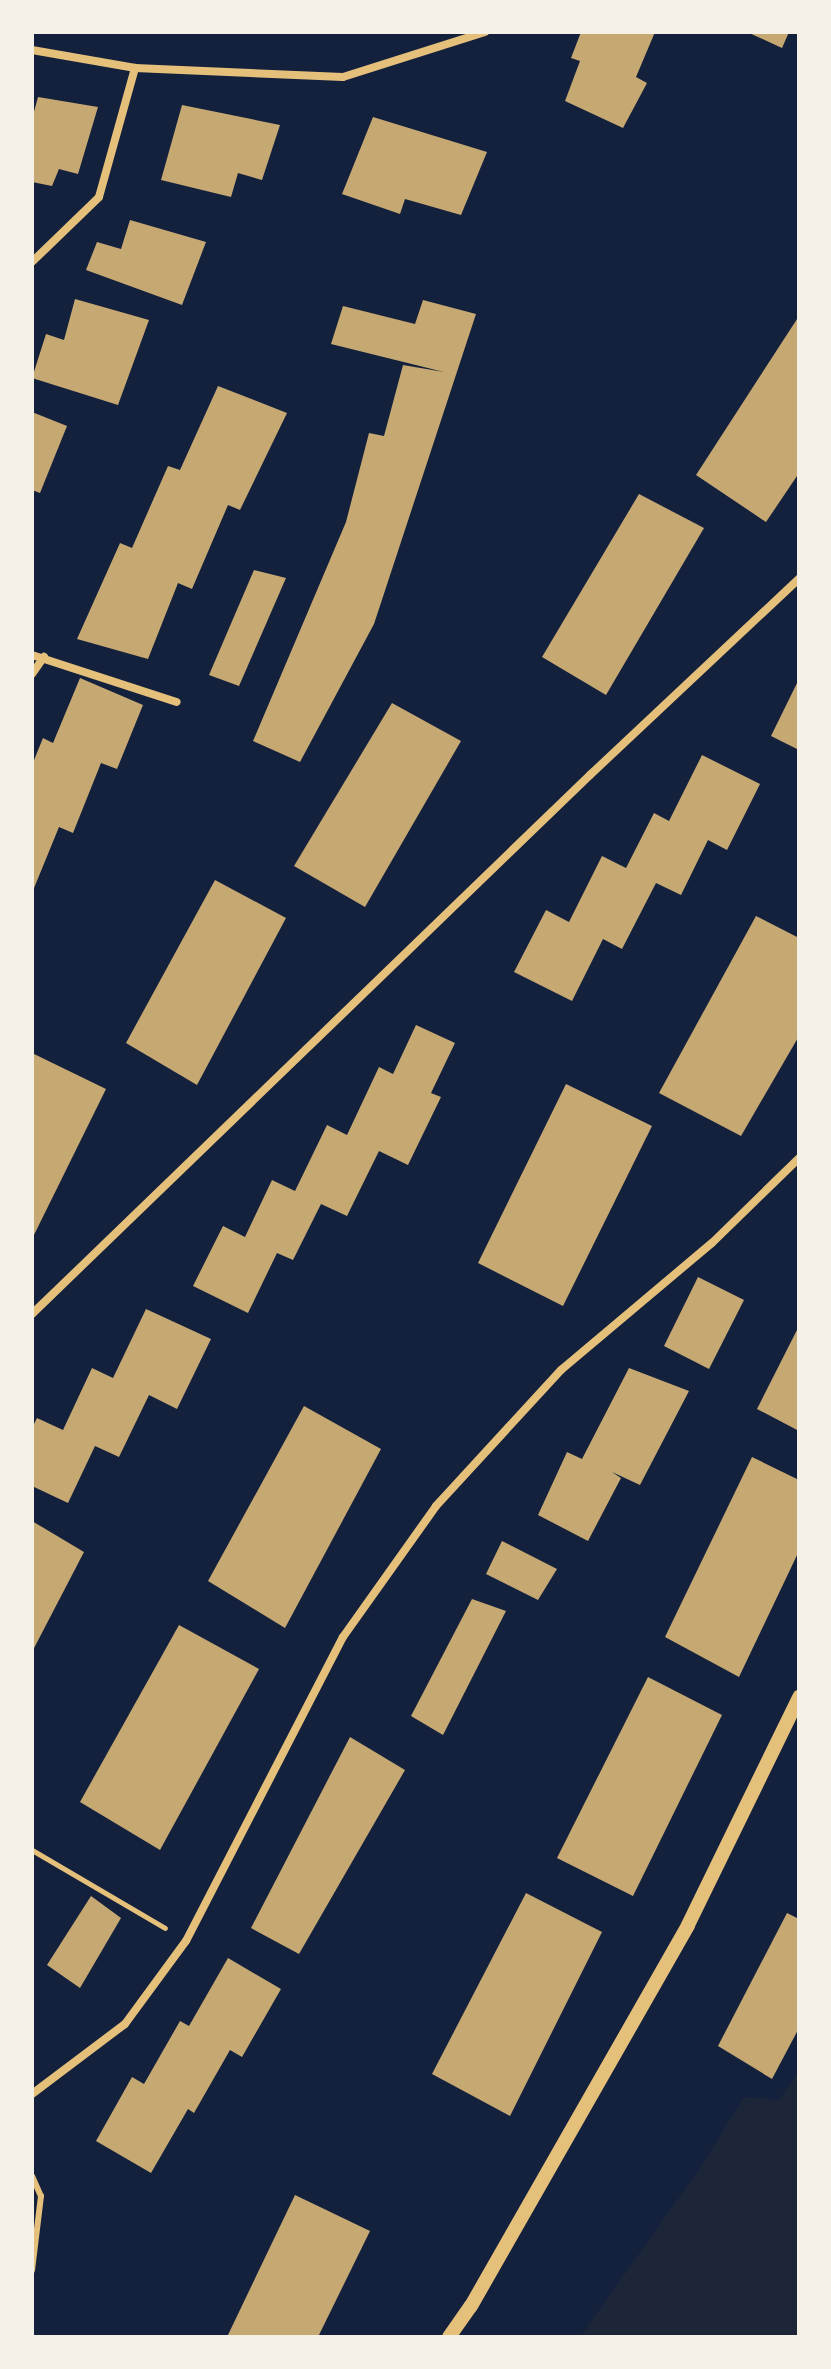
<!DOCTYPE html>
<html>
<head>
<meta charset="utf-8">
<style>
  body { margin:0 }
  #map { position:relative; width:831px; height:2369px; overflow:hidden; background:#14213d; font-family:Ubuntu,sans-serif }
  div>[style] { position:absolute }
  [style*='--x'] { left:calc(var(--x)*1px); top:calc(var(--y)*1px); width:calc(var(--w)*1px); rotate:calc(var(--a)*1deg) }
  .green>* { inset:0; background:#1d2539 }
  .building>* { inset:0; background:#c6a872 }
  .path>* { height:5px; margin:-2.5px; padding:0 2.5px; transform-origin:2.5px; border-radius:2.5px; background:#e5c07b }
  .service>* { height:6px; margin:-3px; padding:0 3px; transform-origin:3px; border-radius:3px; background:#e5c07b }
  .minor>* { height:8px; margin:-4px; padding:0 4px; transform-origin:4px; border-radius:4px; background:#e5c07b }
  .tertiary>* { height:14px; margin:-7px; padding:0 7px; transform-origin:7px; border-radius:7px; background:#e5c07b }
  span { translate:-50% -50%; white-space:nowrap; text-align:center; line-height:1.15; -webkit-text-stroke:6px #f6f1e7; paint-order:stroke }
  .frame { position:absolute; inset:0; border:34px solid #f6f1e7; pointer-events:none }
</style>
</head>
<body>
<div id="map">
  <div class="green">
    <div style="clip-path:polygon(799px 2071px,799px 2337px,580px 2337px,702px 2165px,744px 2097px,779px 2100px)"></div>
  </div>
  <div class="building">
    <div style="clip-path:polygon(581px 32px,655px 32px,636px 77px,647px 83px,623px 128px,565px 101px,580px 61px,571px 58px)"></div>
    <div style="clip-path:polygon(747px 32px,789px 32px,782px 48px)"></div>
    <div style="clip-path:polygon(38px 97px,98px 107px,78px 174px,59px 169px,52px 186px,32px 182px,32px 119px)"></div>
    <div style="clip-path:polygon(182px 105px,280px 125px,262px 180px,238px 173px,231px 197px,161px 180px)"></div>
    <div style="clip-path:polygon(373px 117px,487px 152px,461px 215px,405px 199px,400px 214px,342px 194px)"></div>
    <div style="clip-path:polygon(130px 220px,206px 242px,182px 305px,86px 270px,97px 242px,121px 249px)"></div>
    <div style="clip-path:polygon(75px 299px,149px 320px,118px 405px,32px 378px,46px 334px,64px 340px)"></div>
    <div style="clip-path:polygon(423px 300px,476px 314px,374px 624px,300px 762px,253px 741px,346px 522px,369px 433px,384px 436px,403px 365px,444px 372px,331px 344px,343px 306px,415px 324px)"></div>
    <div style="clip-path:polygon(799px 316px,799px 473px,766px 522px,696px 475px)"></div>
    <div style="clip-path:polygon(218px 386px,287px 413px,240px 510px,228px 505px,192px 589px,178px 583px,148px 659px,77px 639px,120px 543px,132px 548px,168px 466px,180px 470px)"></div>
    <div style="clip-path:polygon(32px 412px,67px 426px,40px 493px,32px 490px)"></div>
    <div style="clip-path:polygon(639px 494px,704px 528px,606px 695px,542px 657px)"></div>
    <div style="clip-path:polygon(254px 570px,286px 578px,239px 686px,209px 675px)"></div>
    <div style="clip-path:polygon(80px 678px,143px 705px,117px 769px,101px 763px,73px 833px,59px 827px,32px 893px,32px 765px,43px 738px,53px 743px)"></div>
    <div style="clip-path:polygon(799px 679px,799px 750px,771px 736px)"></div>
    <div style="clip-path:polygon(392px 703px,461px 741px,365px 907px,294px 866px)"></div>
    <div style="clip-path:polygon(702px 755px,760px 784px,727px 850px,708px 840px,681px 895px,656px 883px,622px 949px,603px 939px,572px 1001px,514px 972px,546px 910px,569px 922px,602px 856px,626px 868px,654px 813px,669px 821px)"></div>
    <div style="clip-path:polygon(215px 880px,286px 918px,197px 1085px,126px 1043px)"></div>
    <div style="clip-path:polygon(756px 916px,799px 938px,799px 1036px,741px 1136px,659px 1093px)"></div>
    <div style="clip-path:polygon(416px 1025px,455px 1043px,431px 1093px,441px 1097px,408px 1165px,379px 1151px,347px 1216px,321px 1204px,293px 1260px,277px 1253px,248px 1313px,193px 1286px,223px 1226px,245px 1237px,272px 1180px,295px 1191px,327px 1125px,347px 1135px,379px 1067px,393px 1074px)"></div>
    <div style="clip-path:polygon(32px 1053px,106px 1089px,32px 1239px)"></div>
    <div style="clip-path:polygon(566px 1084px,652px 1126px,563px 1306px,478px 1263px)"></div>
    <div style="clip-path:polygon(698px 1277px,744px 1300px,709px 1369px,664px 1346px)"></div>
    <div style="clip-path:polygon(146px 1309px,211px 1339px,177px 1409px,149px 1395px,119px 1457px,95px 1446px,68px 1503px,32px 1486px,32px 1428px,37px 1418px,63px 1430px,92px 1368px,113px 1378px)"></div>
    <div style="clip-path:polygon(799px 1326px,799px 1431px,757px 1409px)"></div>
    <div style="clip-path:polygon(629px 1368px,689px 1391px,640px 1485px,612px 1472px,621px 1478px,588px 1541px,538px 1515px,567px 1452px,582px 1459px)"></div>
    <div style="clip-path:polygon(304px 1406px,381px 1449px,285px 1628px,208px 1581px)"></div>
    <div style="clip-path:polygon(752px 1457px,799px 1480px,799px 1551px,739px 1677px,665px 1637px)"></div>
    <div style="clip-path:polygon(32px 1521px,84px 1552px,32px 1652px)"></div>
    <div style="clip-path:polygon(502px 1541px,557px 1569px,538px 1600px,486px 1574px)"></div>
    <div style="clip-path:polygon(472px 1599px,506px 1611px,443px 1735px,411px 1716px)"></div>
    <div style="clip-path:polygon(179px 1625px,259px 1669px,160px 1850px,80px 1802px)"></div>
    <div style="clip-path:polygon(648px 1677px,722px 1715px,633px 1896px,557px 1858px)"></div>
    <div style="clip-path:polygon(350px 1737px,405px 1770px,299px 1954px,251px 1928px)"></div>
    <div style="clip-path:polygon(526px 1893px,602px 1932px,510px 2116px,432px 2074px)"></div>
    <div style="clip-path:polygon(91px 1896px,121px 1918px,80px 1988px,47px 1965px)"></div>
    <div style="clip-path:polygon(787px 1913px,799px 1919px,799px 2028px,772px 2079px,718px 2046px)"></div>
    <div style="clip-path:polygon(228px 1958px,281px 1989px,242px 2057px,230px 2050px,194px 2113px,188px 2109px,151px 2173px,96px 2141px,132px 2077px,144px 2084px,180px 2021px,189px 2026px)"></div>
    <div style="clip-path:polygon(295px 2195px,370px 2231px,318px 2337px,227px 2337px)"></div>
  </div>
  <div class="path">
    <div style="--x:32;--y:1850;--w:154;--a:30.4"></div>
  </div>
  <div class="service">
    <div style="--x:32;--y:2176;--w:22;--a:66"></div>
    <div style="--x:41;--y:2196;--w:75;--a:96.9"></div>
  </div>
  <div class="minor">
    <div style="--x:32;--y:50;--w:105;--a:9.9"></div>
    <div style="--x:135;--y:68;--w:208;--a:2.5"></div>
    <div style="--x:343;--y:77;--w:149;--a:-17.6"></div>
    <div style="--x:32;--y:262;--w:93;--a:-44.1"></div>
    <div style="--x:99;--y:197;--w:134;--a:-74.4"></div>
    <div style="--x:32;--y:655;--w:152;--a:18"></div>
    <div style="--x:32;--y:674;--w:21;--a:-55"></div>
    <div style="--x:32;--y:1314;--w:776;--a:-44.01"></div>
    <div style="--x:590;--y:775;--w:287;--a:-43.2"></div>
    <div style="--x:32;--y:2094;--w:116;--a:-37"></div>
    <div style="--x:125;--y:2024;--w:103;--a:-53.7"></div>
    <div style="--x:186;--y:1941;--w:342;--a:-62.7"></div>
    <div style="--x:343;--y:1637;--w:161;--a:-54.6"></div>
    <div style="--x:436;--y:1506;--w:185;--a:-47.4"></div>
    <div style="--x:561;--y:1370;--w:197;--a:-40.1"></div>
    <div style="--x:712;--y:1243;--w:122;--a:-44.3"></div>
  </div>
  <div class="tertiary">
    <div style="--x:449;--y:2337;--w:38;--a:-55"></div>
    <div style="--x:471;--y:2306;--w:438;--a:-60.3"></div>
    <div style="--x:688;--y:1925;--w:254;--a:-64"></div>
  </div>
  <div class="frame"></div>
</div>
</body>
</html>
